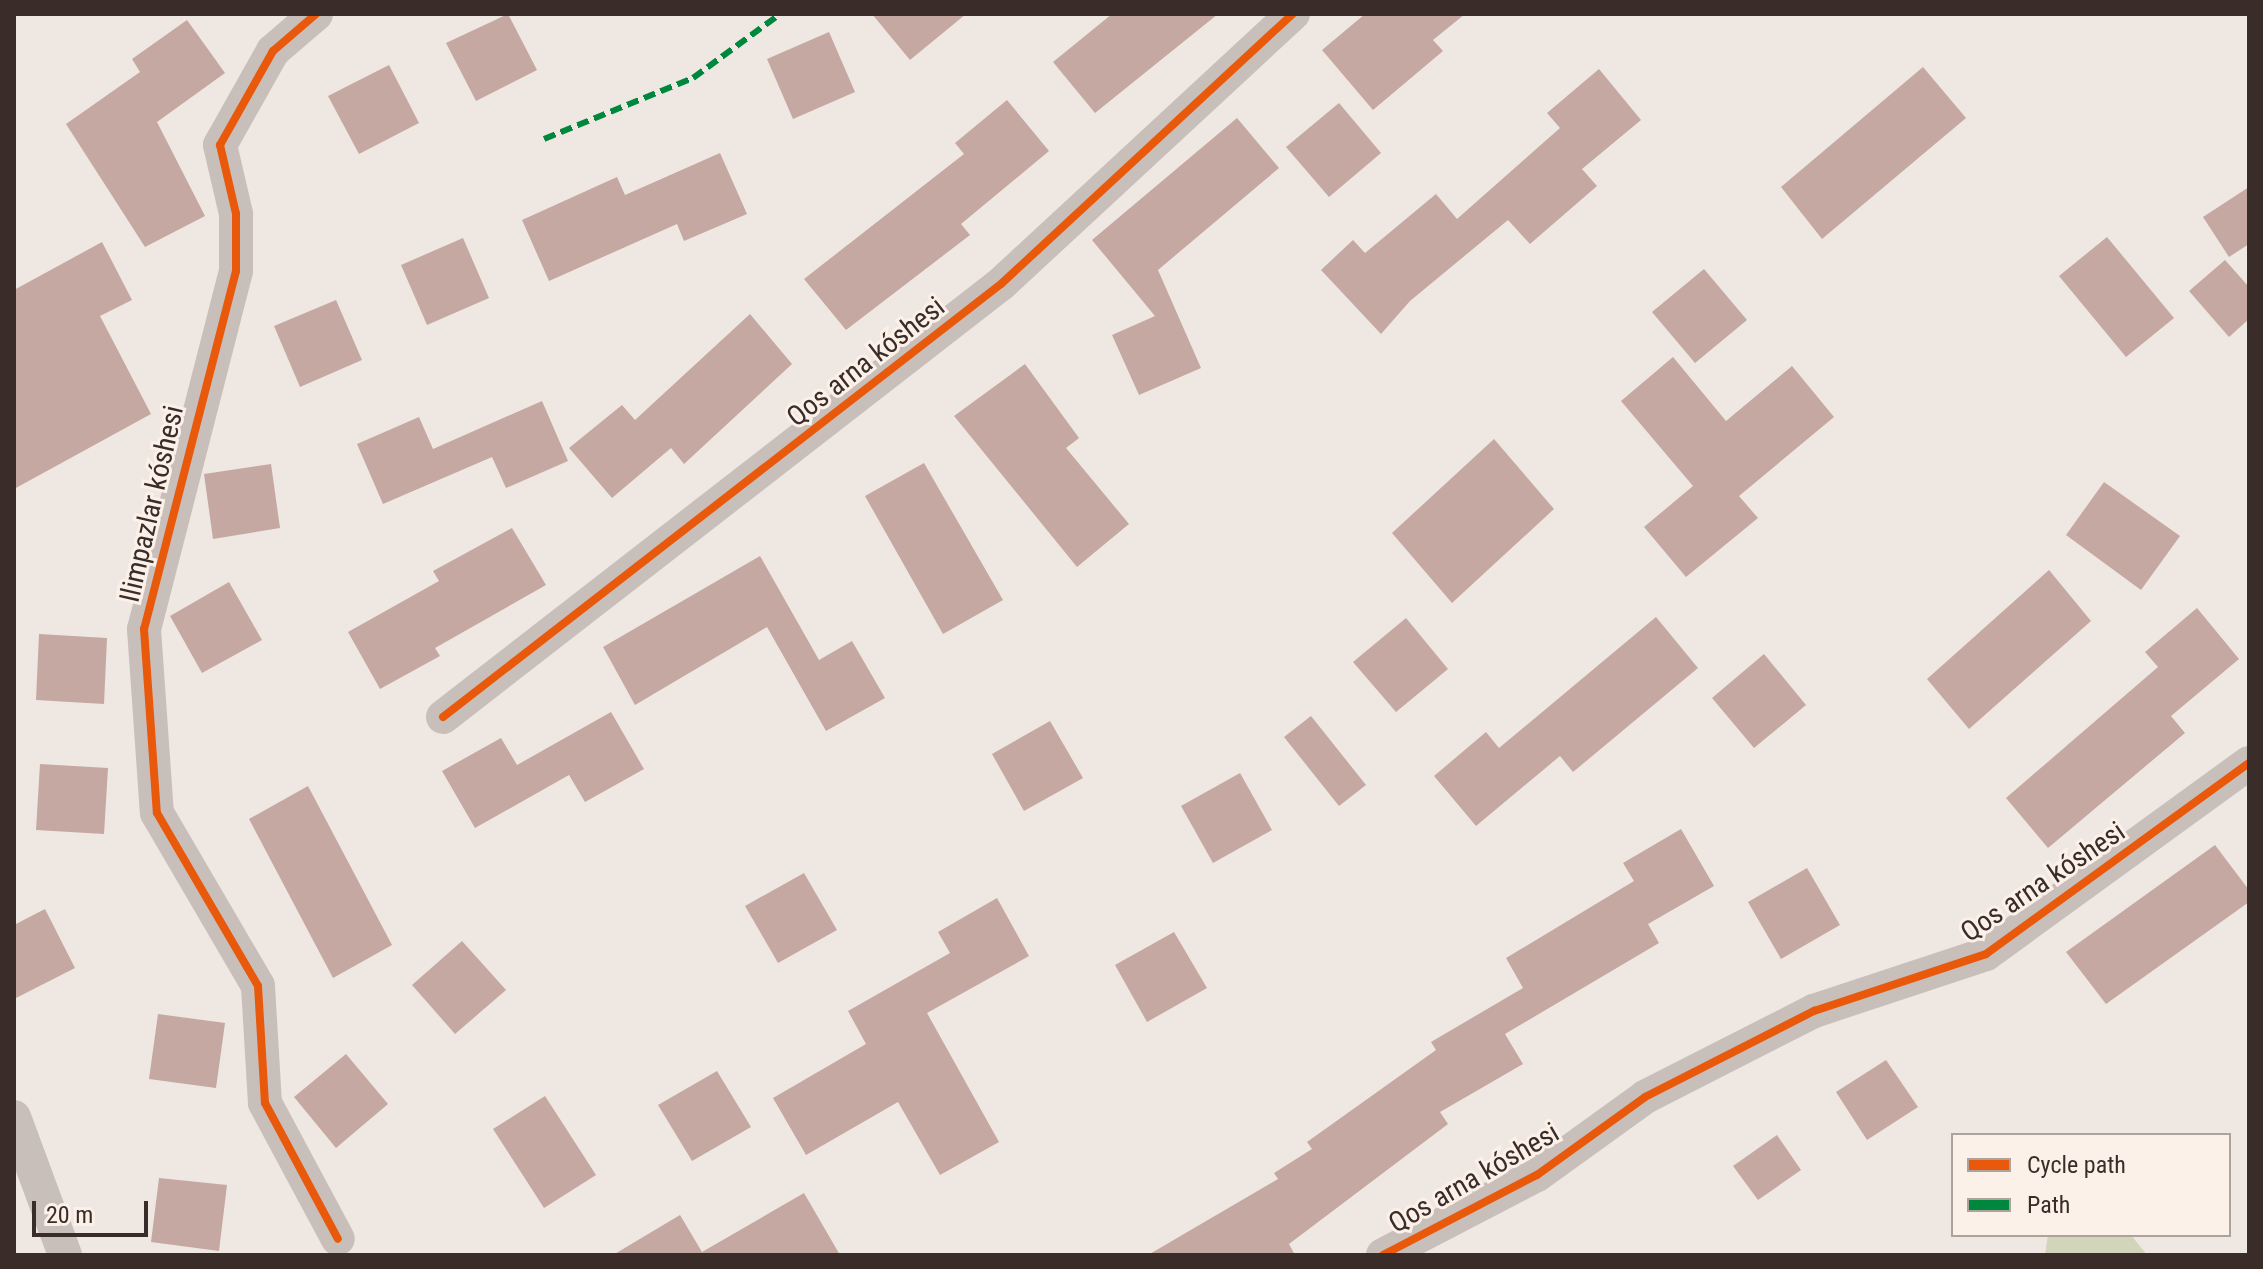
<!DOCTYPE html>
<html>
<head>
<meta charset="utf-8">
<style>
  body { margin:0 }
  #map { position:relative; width:2263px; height:1269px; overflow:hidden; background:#efe7e2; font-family:"Roboto Condensed",sans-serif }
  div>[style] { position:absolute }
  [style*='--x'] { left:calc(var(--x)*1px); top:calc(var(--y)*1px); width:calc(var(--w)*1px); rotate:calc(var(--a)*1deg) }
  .green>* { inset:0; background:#d3d5ba }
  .building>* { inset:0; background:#c5a8a2 }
  .street>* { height:34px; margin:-17px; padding:0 17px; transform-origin:17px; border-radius:17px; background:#c9bfba }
  .quiet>* { height:6px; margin-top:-3px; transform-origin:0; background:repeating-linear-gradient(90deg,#00873e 0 12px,transparent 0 18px) }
  .cycleway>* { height:8px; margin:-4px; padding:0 4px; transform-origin:4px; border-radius:4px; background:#e8590c }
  span { translate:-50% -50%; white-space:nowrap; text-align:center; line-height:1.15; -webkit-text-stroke:6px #fcf1e9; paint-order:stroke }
  .street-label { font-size:28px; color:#3a2c28 }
  .frame { position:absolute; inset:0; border:16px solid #3a2c28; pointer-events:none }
  .legend { position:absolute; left:1951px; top:1133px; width:280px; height:104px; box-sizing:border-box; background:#fcf1e9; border:2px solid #aea29c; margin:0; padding:10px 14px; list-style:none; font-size:24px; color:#3a2c28 }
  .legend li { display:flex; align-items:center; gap:16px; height:40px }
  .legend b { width:40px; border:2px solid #aea29c }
  .scale { position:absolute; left:32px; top:1201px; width:116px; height:36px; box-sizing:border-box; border:4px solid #3a2c28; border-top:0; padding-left:10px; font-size:24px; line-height:28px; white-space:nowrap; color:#3a2c28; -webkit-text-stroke:6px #fcf1e9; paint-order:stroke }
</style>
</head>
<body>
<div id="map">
  <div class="green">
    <div style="clip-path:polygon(2048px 1235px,2131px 1235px,2147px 1255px,2045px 1255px)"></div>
  </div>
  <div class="building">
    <div style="clip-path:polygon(508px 14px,537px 70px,476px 101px,446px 43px)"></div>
    <div style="clip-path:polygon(872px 14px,966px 14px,910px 60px)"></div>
    <div style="clip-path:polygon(1112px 14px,1218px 14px,1095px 113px,1053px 62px)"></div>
    <div style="clip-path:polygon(1365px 14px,1465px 14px,1433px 40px,1443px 51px,1373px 110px,1322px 50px)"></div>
    <div style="clip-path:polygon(187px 20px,225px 73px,157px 122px,205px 216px,145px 247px,66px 124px,140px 72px,132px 59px)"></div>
    <div style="clip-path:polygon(829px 32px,855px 92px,793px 119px,767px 59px)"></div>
    <div style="clip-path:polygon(389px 65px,419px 123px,359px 154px,328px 96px)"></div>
    <div style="clip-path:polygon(1923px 67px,1966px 118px,1822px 239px,1781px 187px)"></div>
    <div style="clip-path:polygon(1599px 69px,1641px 120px,1582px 169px,1597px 186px,1530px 244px,1508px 220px,1410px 301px,1381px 334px,1321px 270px,1353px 240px,1365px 253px,1436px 194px,1457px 219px,1560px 128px,1547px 113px)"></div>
    <div style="clip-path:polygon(1007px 100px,1049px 151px,961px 224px,970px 235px,846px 330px,804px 279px,964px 154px,955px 143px)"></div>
    <div style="clip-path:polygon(1339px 103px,1381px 153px,1329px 197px,1286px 147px)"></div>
    <div style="clip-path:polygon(1237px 118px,1279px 168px,1158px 270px,1201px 368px,1139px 395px,1112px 335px,1155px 316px,1092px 240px)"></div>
    <div style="clip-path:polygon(720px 153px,747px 214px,684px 241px,677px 224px,549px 281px,522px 220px,617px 177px,625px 195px)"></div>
    <div style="clip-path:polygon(2249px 187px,2249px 244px,2229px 257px,2203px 217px)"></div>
    <div style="clip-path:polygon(2107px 237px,2174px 318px,2126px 357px,2059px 276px)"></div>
    <div style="clip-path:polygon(463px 238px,489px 298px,427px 325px,401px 265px)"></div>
    <div style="clip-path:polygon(102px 242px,132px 300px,100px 316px,151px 414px,14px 489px,14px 290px)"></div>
    <div style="clip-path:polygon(2225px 260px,2249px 287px,2249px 319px,2229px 337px,2189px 291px)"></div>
    <div style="clip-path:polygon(1704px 269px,1747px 320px,1695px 363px,1652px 312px)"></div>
    <div style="clip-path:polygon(336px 300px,362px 360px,300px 387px,274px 326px)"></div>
    <div style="clip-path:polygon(750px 314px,792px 364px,684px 464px,671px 448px,612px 498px,569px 448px,622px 405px,635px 420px)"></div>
    <div style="clip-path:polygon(1673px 357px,1726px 421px,1792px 366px,1834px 417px,1739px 496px,1758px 518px,1686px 577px,1644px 527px,1693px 486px,1621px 401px)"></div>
    <div style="clip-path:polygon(1025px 364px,1079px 438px,1066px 448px,1129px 524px,1077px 567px,954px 416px)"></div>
    <div style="clip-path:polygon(542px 401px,568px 461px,506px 488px,492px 457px,383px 504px,357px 444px,419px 417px,433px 449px)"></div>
    <div style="clip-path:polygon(1494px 439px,1554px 509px,1452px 603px,1392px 533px)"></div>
    <div style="clip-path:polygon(924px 463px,1003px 600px,943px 634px,865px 496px)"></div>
    <div style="clip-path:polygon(271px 464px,280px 528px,213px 539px,204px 474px)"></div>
    <div style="clip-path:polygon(2104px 482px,2180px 536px,2141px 590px,2066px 535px)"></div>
    <div style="clip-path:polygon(512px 528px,546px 585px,435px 648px,440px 656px,380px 689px,348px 632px,439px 581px,433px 571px)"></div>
    <div style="clip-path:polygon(760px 556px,819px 660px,852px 641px,885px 698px,826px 731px,767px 627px,635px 705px,603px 647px)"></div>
    <div style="clip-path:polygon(2049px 570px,2091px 621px,1969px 729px,1927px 679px)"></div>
    <div style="clip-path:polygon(229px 582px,262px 640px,202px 673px,170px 616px)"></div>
    <div style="clip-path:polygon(2197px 608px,2239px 659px,2171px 716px,2185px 733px,2048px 848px,2006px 798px,2158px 667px,2145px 652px)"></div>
    <div style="clip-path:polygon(1656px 617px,1698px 668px,1573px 772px,1560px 756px,1476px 826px,1434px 776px,1486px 732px,1499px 748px)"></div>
    <div style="clip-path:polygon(1406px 618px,1448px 669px,1396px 712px,1353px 662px)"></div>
    <div style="clip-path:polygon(39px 634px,107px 638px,104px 704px,36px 700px)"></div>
    <div style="clip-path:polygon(1764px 654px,1806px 705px,1754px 748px,1712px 698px)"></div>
    <div style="clip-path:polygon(611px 712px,644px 769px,585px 802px,569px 775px,475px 828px,442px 771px,501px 738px,517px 765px)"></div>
    <div style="clip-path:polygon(1311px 716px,1366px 785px,1339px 806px,1284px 737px)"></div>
    <div style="clip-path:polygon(1050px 721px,1083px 778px,1024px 811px,992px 754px)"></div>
    <div style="clip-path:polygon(40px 764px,108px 768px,104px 834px,36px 830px)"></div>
    <div style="clip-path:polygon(1240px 773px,1272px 830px,1213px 863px,1181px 806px)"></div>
    <div style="clip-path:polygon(308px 786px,392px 945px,333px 978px,249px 819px)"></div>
    <div style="clip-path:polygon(1681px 829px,1714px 886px,1648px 924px,1659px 943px,1505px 1034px,1523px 1064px,1440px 1112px,1448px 1124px,1289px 1244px,1295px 1255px,1148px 1255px,1278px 1179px,1274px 1173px,1312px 1149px,1307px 1142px,1436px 1050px,1431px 1042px,1523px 988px,1506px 958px,1634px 881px,1623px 863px)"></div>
    <div style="clip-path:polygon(2215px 845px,2249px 890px,2249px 902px,2106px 1004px,2066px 952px)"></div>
    <div style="clip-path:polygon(1807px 868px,1840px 925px,1781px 959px,1748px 902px)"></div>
    <div style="clip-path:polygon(804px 873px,837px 930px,778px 963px,745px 906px)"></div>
    <div style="clip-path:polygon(997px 898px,1029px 956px,927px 1013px,999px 1142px,940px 1175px,898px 1102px,806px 1155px,773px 1098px,866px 1044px,848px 1011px,950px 953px,938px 932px)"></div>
    <div style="clip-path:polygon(45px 909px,75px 968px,14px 999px,14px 925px)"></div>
    <div style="clip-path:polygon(1174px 932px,1207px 988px,1147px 1022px,1115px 965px)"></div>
    <div style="clip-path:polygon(462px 941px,506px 990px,455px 1034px,412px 985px)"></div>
    <div style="clip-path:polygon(158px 1014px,225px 1023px,216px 1088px,149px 1079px)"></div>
    <div style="clip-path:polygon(346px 1054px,388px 1104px,336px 1148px,294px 1097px)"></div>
    <div style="clip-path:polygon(1886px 1060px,1918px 1107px,1867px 1140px,1836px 1092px)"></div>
    <div style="clip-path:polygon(717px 1071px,751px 1127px,692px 1161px,658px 1105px)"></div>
    <div style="clip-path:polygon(545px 1096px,596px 1175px,544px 1208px,493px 1129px)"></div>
    <div style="clip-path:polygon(1777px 1135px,1801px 1170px,1758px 1200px,1733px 1166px)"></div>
    <div style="clip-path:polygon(159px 1178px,227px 1185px,219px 1251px,151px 1242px)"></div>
    <div style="clip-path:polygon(804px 1193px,840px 1255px,613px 1255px,680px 1215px,702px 1252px)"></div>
  </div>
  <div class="street">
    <div style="--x:316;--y:14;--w:57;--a:139.3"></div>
    <div style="--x:273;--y:51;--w:108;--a:119.4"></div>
    <div style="--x:220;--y:145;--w:71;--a:76.9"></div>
    <div style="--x:236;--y:214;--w:57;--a:90"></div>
    <div style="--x:236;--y:271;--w:370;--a:104.4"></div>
    <div style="--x:144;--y:629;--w:184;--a:86"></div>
    <div style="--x:157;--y:813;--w:200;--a:59.7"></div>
    <div style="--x:258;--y:986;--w:117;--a:86.6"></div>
    <div style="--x:265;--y:1103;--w:154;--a:61.8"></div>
    <div style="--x:443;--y:717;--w:706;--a:-37.81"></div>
    <div style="--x:1001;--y:284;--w:398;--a:-42.8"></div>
    <div style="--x:14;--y:1117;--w:147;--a:69.7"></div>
    <div style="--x:1383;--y:1255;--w:174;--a:-27.5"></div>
    <div style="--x:1537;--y:1175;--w:133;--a:-35.8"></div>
    <div style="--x:1645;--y:1097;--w:190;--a:-27"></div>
    <div style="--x:1814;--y:1011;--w:181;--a:-18.3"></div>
    <div style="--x:1986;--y:954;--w:325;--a:-36"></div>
  </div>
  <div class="quiet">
    <div style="--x:544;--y:139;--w:161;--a:-22.3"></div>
    <div style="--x:693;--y:78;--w:108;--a:-36.3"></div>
  </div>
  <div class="cycleway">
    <div style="--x:316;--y:14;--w:57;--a:139.3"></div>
    <div style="--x:273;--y:51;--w:108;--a:119.4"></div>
    <div style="--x:220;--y:145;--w:71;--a:76.9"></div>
    <div style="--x:236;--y:214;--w:57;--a:90"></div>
    <div style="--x:236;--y:271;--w:370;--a:104.4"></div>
    <div style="--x:144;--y:629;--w:184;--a:86"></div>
    <div style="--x:157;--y:813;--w:200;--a:59.7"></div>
    <div style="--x:258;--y:986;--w:117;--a:86.6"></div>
    <div style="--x:265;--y:1103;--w:154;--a:61.8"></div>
    <div style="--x:443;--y:717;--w:706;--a:-37.81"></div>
    <div style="--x:1001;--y:284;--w:398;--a:-42.8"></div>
    <div style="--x:1383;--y:1255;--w:174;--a:-27.5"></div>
    <div style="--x:1537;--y:1175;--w:133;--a:-35.8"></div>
    <div style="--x:1645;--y:1097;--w:190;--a:-27"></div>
    <div style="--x:1814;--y:1011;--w:181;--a:-18.3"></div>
    <div style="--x:1986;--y:954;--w:325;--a:-36"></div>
  </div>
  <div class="street-label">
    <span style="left:866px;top:362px;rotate:-38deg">Qos arna kóshesi</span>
    <span style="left:152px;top:504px;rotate:-77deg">Ilimpazlar kóshesi</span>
    <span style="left:2043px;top:882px;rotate:-34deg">Qos arna kóshesi</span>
    <span style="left:1474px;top:1178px;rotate:-30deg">Qos arna kóshesi</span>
  </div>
  <div class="frame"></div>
  <ul class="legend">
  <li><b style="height:10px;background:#e8590c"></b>Cycle path</li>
  <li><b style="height:10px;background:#00873e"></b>Path</li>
  </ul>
  <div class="scale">20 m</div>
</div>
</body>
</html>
